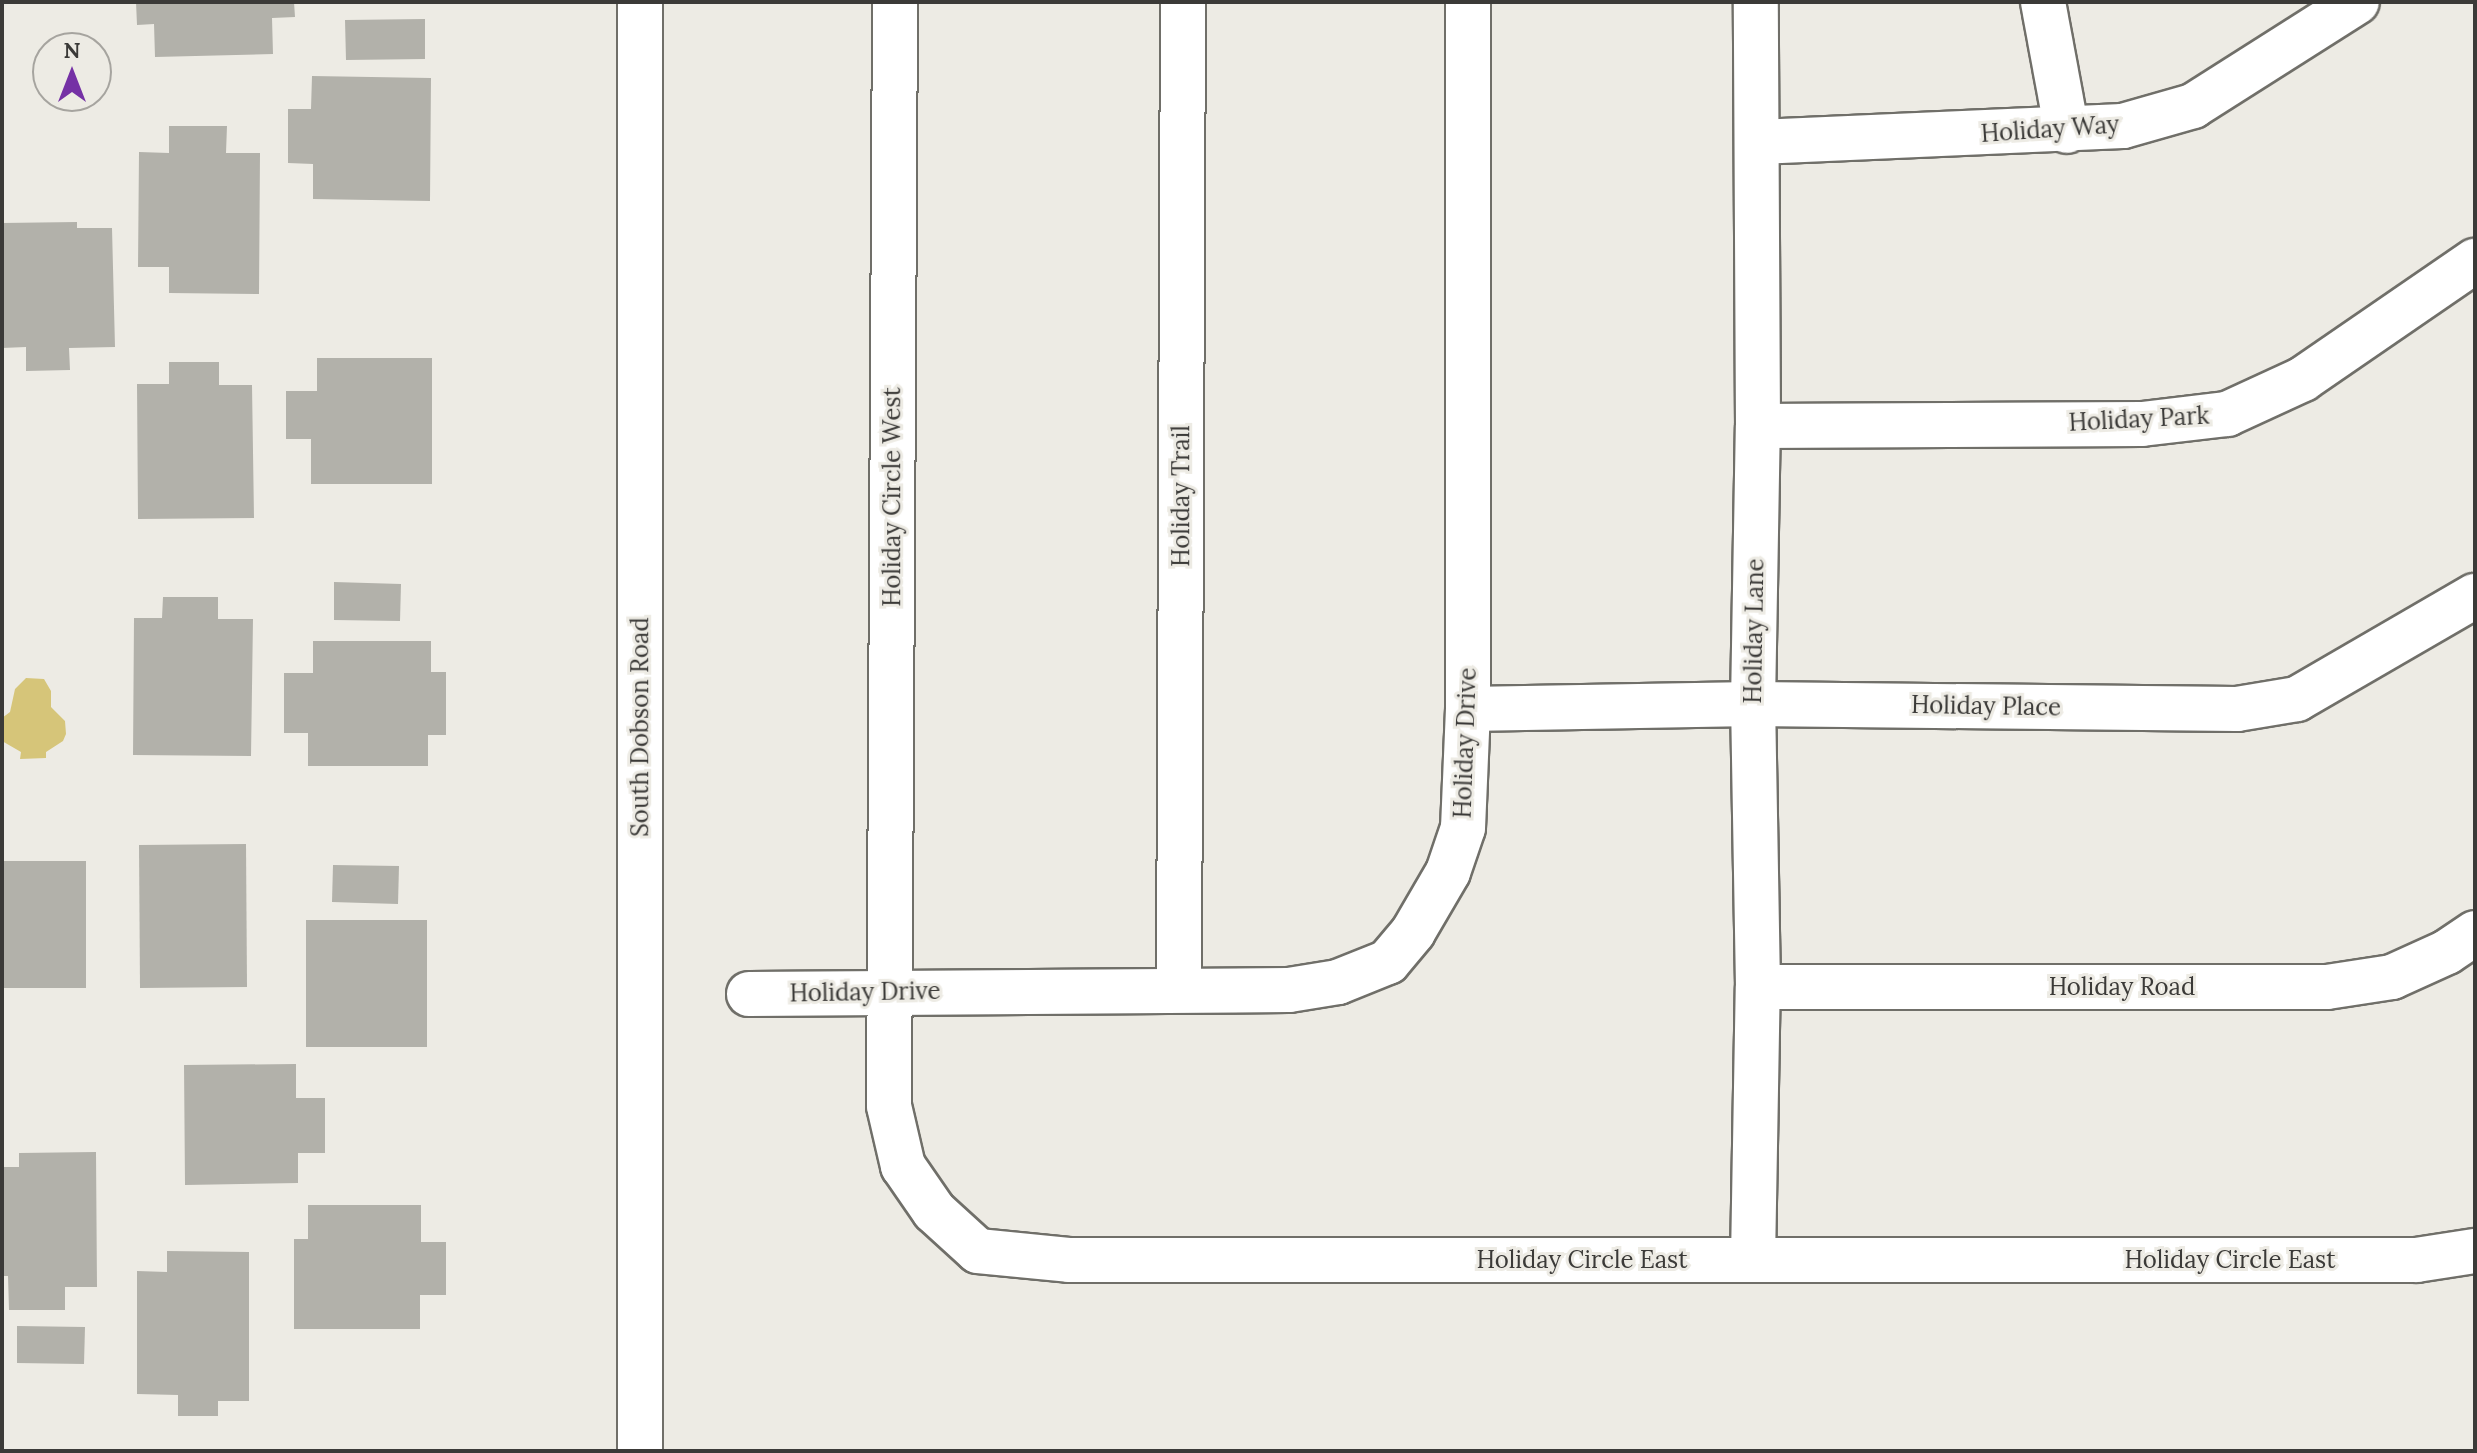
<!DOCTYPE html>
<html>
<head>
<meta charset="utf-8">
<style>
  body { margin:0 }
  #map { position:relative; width:2477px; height:1453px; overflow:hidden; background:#edebe4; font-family:Lora,serif }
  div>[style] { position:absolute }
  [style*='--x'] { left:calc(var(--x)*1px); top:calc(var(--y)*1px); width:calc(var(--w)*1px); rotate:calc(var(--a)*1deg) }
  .water>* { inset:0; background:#d6c579 }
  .building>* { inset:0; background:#b2b1aa }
  .roads { filter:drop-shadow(2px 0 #706f69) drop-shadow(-2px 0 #706f69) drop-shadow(0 2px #706f69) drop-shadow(0 -2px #706f69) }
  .minor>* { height:44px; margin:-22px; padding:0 22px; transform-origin:22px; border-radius:22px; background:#fff }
  .major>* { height:44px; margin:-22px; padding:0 22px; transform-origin:22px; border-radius:22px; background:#fff }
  span { translate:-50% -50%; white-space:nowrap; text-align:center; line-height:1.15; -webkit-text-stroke:6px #edebe4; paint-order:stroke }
  .street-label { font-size:24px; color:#3b3a38 }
  .frame { position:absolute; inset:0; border:4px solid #3b3a38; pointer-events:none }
  .north { position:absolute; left:32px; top:32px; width:80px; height:80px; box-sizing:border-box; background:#edebe4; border:2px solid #a6a49f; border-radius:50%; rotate:0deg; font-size:22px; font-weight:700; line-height:32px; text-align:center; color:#3b3a38 }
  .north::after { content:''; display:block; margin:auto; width:28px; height:36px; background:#7531a5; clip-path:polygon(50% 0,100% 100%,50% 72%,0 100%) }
</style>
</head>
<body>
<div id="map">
  <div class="water">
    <div style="clip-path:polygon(26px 678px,44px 679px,51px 691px,51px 707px,65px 721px,66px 734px,63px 741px,46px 752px,46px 758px,20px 759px,21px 752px,2px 741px,2px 718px,10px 712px,15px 689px)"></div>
  </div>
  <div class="building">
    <div style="clip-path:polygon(136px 2px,294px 2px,295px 17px,272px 18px,273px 54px,155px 57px,154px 24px,137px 25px)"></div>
    <div style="clip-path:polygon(425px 19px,425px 59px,346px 60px,345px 20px)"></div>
    <div style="clip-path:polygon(312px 76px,431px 78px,430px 201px,313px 199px,313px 164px,288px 163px,288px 109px,311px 109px)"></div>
    <div style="clip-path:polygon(169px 126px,227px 126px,226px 153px,260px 153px,259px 294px,169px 293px,169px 267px,138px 267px,139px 152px,169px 153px)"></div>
    <div style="clip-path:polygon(77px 222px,77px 228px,112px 228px,115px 347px,69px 348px,70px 370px,26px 371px,26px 347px,2px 348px,2px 223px)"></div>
    <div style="clip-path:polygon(317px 358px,432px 358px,432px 484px,311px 484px,311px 439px,286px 439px,286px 391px,317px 391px)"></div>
    <div style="clip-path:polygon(169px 362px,219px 362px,219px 385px,252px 385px,254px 518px,138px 519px,137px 384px,169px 384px)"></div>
    <div style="clip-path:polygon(334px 582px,401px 584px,400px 621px,334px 620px)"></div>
    <div style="clip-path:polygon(163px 597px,218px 597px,218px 619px,253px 619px,251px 756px,133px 755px,134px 618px,162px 618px)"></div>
    <div style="clip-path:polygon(313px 641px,431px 641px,431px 672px,446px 672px,446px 735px,428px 735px,428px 766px,308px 766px,308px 733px,284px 733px,284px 673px,313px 673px)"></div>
    <div style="clip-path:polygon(246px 844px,247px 987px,140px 988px,139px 845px)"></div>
    <div style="clip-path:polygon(2px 861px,86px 861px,86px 988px,2px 988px)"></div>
    <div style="clip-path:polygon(333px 865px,399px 866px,398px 904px,332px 902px)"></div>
    <div style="clip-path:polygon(306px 920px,427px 920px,427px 1047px,306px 1047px)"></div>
    <div style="clip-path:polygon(296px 1064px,296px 1098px,325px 1098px,325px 1153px,298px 1153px,298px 1183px,185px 1185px,184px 1065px)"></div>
    <div style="clip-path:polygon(96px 1152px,97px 1287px,65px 1287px,65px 1310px,9px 1310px,8px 1276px,2px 1276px,2px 1167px,19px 1167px,19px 1153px)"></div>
    <div style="clip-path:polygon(308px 1205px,421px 1205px,421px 1242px,446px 1242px,446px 1295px,420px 1295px,420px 1329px,294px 1329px,294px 1239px,308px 1239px)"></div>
    <div style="clip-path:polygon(167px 1251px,249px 1252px,249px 1401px,218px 1401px,218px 1416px,178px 1416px,178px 1395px,137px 1394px,137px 1271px,167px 1272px)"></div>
    <div style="clip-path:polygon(17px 1326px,85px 1327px,84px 1364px,17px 1363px)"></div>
  </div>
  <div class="roads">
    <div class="minor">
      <div style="--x:895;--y:2;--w:1104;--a:90.31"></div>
      <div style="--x:889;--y:1106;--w:62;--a:76.9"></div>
      <div style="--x:903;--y:1166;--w:55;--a:55.4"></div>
      <div style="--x:934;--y:1211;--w:59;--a:42.3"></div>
      <div style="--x:978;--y:1251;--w:91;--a:5.6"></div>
      <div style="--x:1069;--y:1260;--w:1348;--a:0"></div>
      <div style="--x:2417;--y:1260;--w:59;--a:-8.8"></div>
      <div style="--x:2043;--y:2;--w:131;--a:79.5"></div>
      <div style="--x:1758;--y:142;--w:365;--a:-2.5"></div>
      <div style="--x:2123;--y:126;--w:73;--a:-15.9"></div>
      <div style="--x:2193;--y:106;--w:194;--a:-32.4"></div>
      <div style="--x:1758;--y:426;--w:384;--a:-0.3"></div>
      <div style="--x:2142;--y:424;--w:86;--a:-6.7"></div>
      <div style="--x:2227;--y:414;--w:84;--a:-24.7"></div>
      <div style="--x:2303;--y:379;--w:209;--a:-34.5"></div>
      <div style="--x:1468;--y:709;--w:285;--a:-1"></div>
      <div style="--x:1753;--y:704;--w:484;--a:0.6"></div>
      <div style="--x:2237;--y:709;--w:61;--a:-9.5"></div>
      <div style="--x:2297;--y:699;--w:206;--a:-30.1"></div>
      <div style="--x:1758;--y:987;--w:569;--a:0"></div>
      <div style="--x:2327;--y:987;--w:66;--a:-8.7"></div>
      <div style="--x:2392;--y:977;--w:60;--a:-24.4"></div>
      <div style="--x:2447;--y:952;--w:34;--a:-34"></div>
      <div style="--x:1179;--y:990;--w:988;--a:-89.77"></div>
      <div style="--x:749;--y:994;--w:540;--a:-0.42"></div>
      <div style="--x:1289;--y:990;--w:50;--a:-9.3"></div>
      <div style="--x:1338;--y:982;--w:54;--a:-21.8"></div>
      <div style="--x:1388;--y:962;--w:39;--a:-50"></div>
      <div style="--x:1413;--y:932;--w:69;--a:-59.7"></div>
      <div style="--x:1448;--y:872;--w:46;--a:-71.2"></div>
      <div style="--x:1463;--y:828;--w:119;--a:-87.6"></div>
      <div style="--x:1468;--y:709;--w:707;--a:-90"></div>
      <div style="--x:1753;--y:1260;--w:273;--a:-89"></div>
      <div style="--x:1758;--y:987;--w:283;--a:-91"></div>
      <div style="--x:1753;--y:704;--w:278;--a:-89"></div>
      <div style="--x:1758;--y:426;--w:424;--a:-90.3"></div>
    </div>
    <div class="major">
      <div style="--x:640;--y:1451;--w:1449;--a:-90"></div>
    </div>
  </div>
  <div class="street-label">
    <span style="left:2050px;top:129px;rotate:-4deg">Holiday Way</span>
    <span style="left:2139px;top:419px;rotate:-3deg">Holiday Park</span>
    <span style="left:1181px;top:496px;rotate:-90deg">Holiday Trail</span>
    <span style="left:892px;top:497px;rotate:-90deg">Holiday Circle West</span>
    <span style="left:1754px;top:631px;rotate:-89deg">Holiday Lane</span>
    <span style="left:1986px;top:706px;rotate:1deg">Holiday Place</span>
    <span style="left:640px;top:727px;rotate:-90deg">South Dobson Road</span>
    <span style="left:1465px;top:743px;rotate:-88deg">Holiday Drive</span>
    <span style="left:2122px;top:987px">Holiday Road</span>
    <span style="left:865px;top:992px;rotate:-1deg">Holiday Drive</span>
    <span style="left:1582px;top:1260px">Holiday Circle East</span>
    <span style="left:2230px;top:1260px">Holiday Circle East</span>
  </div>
  <div class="frame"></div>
  <div class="north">N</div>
</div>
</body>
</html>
